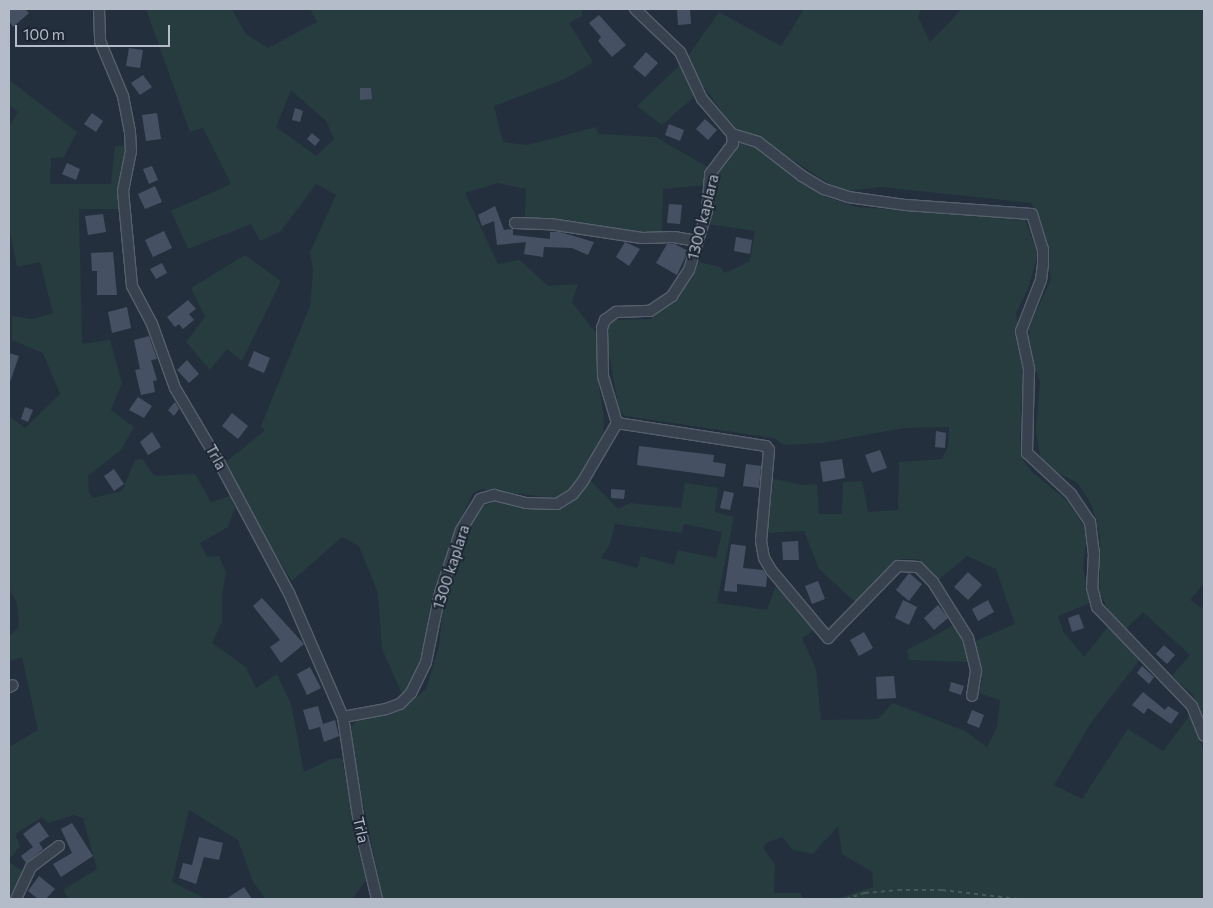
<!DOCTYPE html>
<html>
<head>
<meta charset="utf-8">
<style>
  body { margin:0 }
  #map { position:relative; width:1213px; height:908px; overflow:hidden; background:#242f3e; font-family:Commissioner,sans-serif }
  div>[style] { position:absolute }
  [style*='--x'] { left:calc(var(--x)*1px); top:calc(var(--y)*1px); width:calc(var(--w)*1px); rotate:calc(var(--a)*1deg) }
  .green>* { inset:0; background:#263c3f }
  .building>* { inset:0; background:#455162 }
  .path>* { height:2px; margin-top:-1px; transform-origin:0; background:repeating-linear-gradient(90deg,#44595c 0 4px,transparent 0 8px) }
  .roads { filter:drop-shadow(1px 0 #565f6c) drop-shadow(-1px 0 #565f6c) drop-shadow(0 1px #565f6c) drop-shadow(0 -1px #565f6c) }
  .minor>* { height:10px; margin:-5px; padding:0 5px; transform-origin:5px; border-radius:5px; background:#38414e }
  span { translate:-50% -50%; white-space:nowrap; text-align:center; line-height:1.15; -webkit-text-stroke:4px #1d2633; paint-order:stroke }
  .street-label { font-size:15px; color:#b4bcc9 }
  .frame { position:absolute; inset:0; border:10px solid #b4bcc9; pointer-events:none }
  .scale { position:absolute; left:15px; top:25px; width:155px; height:22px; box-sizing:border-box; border:2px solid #b4bcc9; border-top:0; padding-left:6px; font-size:15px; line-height:18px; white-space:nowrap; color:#b4bcc9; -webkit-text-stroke:4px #1d2633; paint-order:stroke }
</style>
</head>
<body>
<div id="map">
  <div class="green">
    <div style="clip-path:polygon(evenodd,146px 9px,232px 9px,246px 34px,268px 48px,317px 22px,310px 9px,582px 9px,582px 16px,569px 23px,593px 62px,565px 79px,494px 106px,503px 142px,527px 145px,596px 127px,599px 134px,656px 137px,709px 168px,705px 185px,663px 189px,662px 232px,639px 235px,568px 221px,525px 219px,526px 189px,498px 183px,465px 193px,498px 264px,520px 260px,548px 286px,578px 284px,572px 302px,596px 333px,596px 366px,604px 418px,603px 440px,571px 488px,555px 498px,482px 489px,473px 493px,451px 539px,419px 661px,409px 686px,402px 694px,382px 649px,378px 593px,359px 546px,342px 537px,292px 581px,254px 519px,226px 462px,265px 430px,261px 426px,310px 306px,313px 270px,310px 252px,336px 195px,316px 184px,281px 231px,260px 241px,251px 224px,188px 249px,171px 211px,231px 184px,203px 128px,190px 132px,146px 9px,291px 90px,326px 121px,334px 139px,316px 156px,276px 127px,291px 90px)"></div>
    <div style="clip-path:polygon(804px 9px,921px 9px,918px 17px,930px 42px,962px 9px,1204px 9px,1204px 583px,1190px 600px,1204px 609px,1204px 718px,1193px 695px,1172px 676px,1190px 655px,1143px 612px,1126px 629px,1111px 614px,1100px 594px,1100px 537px,1092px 506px,1078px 483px,1048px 468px,1040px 456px,1036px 431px,1040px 381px,1029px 351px,1029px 327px,1051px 279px,1040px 218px,1031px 203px,881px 187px,847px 191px,828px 183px,761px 139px,733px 128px,702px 84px,688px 56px,719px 12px,781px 46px)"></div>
    <div style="clip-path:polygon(682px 63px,695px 96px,662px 125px,637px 106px)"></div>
    <div style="clip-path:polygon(9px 80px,77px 132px,64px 157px,51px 158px,50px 184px,111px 184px,115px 146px,127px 146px,120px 209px,79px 209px,82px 344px,110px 340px,122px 383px,111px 410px,134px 427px,121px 450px,88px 476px,89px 492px,93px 498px,122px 491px,135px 460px,142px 459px,155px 476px,195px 474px,211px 502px,230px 496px,235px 508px,228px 527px,200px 543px,207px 557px,219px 556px,226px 572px,222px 596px,222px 622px,212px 643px,246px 667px,256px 688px,277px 674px,291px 704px,304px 772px,331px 759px,342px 758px,359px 853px,367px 879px,352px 899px,266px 899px,253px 882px,238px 840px,189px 810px,172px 882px,206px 899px,69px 899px,63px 890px,97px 869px,83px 818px,74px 815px,48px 823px,42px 817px,15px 834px,20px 846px,9px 860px,9px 747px,38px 730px,22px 657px,9px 661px,9px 636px,19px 627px,17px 603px,9px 589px,9px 416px,25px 428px,60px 394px,43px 353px,12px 340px,12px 316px,32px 319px,53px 313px,40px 262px,17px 267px,9px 227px,9px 128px,18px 112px,9px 105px)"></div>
    <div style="clip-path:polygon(evenodd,740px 141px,757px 145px,820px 195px,856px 207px,1024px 217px,1038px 254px,1028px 289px,1016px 313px,1023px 364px,1020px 439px,1023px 460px,1032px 472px,1069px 502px,1087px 532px,1083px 568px,1090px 603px,1058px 616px,1063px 631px,1084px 657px,1108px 627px,1140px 659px,1091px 723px,1054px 785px,1082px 799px,1128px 729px,1163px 751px,1190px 715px,1204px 752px,1204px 899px,835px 899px,873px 887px,872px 872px,842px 854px,838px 826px,813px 854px,793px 850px,782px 837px,768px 842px,763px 847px,775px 865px,774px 893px,801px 893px,803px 899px,383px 899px,354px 759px,351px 728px,358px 719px,389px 715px,406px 707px,426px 689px,439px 647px,442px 615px,466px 533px,477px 509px,495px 501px,550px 509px,569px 504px,589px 479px,618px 509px,630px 503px,681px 508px,685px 483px,718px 488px,715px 512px,734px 517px,717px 603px,767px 610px,777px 583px,815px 629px,802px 638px,816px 669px,821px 720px,878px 719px,893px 703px,965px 731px,987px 747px,997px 727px,1000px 700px,979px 693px,982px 679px,973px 642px,1015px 624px,996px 569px,967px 556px,938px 580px,918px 559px,901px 559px,855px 602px,819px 569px,804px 531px,766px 533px,771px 478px,802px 485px,817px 484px,819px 514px,842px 514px,843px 482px,862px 481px,868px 512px,898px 510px,899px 462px,942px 459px,948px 447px,949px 427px,904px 428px,821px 443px,784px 445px,774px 438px,625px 416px,619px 410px,607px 342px,607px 325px,611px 320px,651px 319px,688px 282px,699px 262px,720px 267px,725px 273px,750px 261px,755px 231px,708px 224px,714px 177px,740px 141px,615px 524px,682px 533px,684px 524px,722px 532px,716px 558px,678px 550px,674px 565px,641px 556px,637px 568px,601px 558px,610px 544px,615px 524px)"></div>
    <div style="clip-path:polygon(245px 255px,281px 281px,242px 361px,227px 349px,210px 370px,186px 342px,205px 317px,191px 288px)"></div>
    <div style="clip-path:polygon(956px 624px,969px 662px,909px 660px,907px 650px)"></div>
    <div style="clip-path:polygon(9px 862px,23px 871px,12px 892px,9px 892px)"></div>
  </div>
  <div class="building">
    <div style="clip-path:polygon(9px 9px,25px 9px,29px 13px,13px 27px,9px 21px)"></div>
    <div style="clip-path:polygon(690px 9px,691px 24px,678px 25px,677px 10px)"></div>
    <div style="clip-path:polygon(599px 15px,626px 45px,612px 57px,598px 41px,601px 37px,589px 23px)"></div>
    <div style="clip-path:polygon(129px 48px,143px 50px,140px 68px,126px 66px)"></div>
    <div style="clip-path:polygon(646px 52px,658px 63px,645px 77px,633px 67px)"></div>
    <div style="clip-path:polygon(143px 75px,152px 87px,140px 95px,131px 83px)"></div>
    <div style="clip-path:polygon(360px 88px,371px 88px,372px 99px,360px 100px)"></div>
    <div style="clip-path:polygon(295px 108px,303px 111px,300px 122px,292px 120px)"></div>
    <div style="clip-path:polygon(92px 113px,103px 121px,96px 132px,84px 124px)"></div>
    <div style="clip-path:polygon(157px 113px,161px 139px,146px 141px,142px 115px)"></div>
    <div style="clip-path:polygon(705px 119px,717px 130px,708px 140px,696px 129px)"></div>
    <div style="clip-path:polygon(669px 124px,684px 130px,680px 141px,665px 135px)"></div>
    <div style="clip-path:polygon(312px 133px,320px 140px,315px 146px,307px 139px)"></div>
    <div style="clip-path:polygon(67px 163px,80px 169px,76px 180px,62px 174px)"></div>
    <div style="clip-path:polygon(152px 166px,158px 180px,149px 184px,143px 169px)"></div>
    <div style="clip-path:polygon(155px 186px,162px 202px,145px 209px,138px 194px)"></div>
    <div style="clip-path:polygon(669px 204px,682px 205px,680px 224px,667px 223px)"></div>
    <div style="clip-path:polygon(495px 206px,504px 230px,513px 229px,513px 235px,550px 239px,550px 232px,560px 232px,594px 242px,588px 255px,572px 248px,544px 247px,543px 257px,524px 254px,526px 242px,497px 245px,494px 221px,482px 226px,478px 215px)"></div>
    <div style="clip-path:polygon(103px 214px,106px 232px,88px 235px,85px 216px)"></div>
    <div style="clip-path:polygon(164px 231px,172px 248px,153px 257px,145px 240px)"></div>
    <div style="clip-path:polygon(736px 237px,752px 240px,750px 254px,734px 251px)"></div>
    <div style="clip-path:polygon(625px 242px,640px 249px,629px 266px,616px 257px)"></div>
    <div style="clip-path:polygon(667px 244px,675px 244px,688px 251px,677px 275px,656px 263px)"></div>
    <div style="clip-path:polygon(113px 252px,117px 295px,97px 295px,97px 271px,92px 271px,91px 253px)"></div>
    <div style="clip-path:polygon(162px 263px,167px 273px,156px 279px,150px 269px)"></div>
    <div style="clip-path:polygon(188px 300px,196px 309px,189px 314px,194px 320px,183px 329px,179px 324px,175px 327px,167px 317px)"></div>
    <div style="clip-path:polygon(127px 307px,131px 328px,112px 333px,108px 312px)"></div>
    <div style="clip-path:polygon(149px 336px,157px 359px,151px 360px,157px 380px,153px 381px,155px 392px,141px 395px,135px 370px,140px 369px,134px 340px)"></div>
    <div style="clip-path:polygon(254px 351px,270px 358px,264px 373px,248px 366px)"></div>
    <div style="clip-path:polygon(9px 353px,19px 356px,10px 382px,9px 382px)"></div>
    <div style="clip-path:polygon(187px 360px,199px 374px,189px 383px,177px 370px)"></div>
    <div style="clip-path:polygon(138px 397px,152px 406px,144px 418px,129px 410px)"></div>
    <div style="clip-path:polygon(175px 402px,179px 409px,174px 416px,168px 410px)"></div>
    <div style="clip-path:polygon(25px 407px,33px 410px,28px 422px,21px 419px)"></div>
    <div style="clip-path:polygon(232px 413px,248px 426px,238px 439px,222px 426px)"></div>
    <div style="clip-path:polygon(936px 431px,946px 433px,945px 448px,935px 447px)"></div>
    <div style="clip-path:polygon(152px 432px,161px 447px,148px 455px,140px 442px)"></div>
    <div style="clip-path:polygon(639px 446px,714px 455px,713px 462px,726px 464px,724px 477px,637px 465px)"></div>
    <div style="clip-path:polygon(880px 450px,887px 468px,872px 473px,865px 455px)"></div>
    <div style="clip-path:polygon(842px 459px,845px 478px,823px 482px,820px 462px)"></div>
    <div style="clip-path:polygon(746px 464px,761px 466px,759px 488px,743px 486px)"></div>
    <div style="clip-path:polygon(114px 469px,124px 484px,114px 491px,104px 476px)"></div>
    <div style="clip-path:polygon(611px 489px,625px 490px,624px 499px,611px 498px)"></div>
    <div style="clip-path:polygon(724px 491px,734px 493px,730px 510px,720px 508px)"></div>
    <div style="clip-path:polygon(798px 541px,799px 560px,783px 560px,782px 542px)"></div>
    <div style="clip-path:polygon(731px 544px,746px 546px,743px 568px,763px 570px,767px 576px,766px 587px,737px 584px,737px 592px,724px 591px)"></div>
    <div style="clip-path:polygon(968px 572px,982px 585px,968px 600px,954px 587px)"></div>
    <div style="clip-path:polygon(909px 573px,922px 584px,909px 601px,896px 590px)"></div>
    <div style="clip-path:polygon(818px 581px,825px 599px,812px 604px,805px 586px)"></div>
    <div style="clip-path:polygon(262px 598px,304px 644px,281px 663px,270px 647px,280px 640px,253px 606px)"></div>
    <div style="clip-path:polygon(903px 600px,917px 607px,909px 625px,895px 618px)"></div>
    <div style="clip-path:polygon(988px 600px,994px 612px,978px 621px,972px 609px)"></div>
    <div style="clip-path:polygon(938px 605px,948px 618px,934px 630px,924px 618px)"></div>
    <div style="clip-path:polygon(1079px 614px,1084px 628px,1072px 632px,1068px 618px)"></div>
    <div style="clip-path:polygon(864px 632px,873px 648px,859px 656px,850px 640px)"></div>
    <div style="clip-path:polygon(1164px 645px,1175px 655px,1167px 664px,1156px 654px)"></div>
    <div style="clip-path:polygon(1142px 666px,1154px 677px,1149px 684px,1137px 673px)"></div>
    <div style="clip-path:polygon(310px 667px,321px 688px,307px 695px,297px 674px)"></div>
    <div style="clip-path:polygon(894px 676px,896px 698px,877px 699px,876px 677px)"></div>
    <div style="clip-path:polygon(951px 682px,964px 686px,961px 695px,949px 691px)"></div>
    <div style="clip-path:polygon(1143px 692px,1165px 710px,1168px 706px,1179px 713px,1171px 724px,1148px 708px,1144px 714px,1132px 705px)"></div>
    <div style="clip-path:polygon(318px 706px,323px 724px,335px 720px,339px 736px,324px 742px,320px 727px,309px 730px,303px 710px)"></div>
    <div style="clip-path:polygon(972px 710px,984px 715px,979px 728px,967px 723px)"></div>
    <div style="clip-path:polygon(39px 822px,49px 836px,39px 843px,43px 849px,26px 863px,21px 856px,33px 847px,23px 834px)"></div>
    <div style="clip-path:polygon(72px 823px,93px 856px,61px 877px,53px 864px,72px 853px,61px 829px)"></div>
    <div style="clip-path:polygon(199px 837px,223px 843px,219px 860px,204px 857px,196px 884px,179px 878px,183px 863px,192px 865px)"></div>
    <div style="clip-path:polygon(39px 876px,55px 889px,46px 899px,38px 899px,28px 891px)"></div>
    <div style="clip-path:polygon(244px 887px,252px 899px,226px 899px)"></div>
  </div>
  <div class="path">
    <div style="--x:846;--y:899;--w:20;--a:-18"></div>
    <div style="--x:865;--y:893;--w:33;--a:-5"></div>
    <div style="--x:898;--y:890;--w:44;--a:0"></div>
    <div style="--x:942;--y:890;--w:78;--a:6.7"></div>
  </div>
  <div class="roads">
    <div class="minor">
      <div style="--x:99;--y:9;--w:32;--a:88"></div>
      <div style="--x:100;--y:41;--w:60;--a:67.3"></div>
      <div style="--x:123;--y:96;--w:37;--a:79"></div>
      <div style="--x:130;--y:132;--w:19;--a:87"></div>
      <div style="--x:131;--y:151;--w:41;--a:101.3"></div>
      <div style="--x:123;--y:191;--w:95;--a:84.6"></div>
      <div style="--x:132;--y:286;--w:43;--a:62.2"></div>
      <div style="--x:152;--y:324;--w:68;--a:70.2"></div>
      <div style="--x:175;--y:388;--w:88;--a:59.4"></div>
      <div style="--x:220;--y:464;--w:146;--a:61.9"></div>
      <div style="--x:289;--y:593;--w:135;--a:66.5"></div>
      <div style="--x:343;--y:717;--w:107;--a:81.4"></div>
      <div style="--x:359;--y:823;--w:78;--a:76.7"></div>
      <div style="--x:732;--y:134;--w:27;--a:17"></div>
      <div style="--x:758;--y:142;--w:56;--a:37.7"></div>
      <div style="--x:802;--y:176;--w:26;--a:31"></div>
      <div style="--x:824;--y:189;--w:25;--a:18"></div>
      <div style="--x:848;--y:197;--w:59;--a:7.9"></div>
      <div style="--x:906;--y:205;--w:126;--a:4.1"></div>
      <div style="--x:1032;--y:214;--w:37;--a:73"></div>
      <div style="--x:1043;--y:249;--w:15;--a:90"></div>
      <div style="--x:1043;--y:264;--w:16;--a:97"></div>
      <div style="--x:1041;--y:280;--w:55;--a:111.4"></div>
      <div style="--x:1021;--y:331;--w:40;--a:78"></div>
      <div style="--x:1029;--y:370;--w:83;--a:91.4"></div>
      <div style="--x:1027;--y:453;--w:60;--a:43"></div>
      <div style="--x:1071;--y:494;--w:34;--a:56"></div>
      <div style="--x:1090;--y:522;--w:31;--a:83"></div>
      <div style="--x:1094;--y:553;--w:34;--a:93"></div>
      <div style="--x:1092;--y:587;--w:21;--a:76"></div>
      <div style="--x:1097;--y:607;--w:137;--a:46.2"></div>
      <div style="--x:1192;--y:706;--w:32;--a:68"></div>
      <div style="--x:515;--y:223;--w:35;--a:2"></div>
      <div style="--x:550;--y:224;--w:93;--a:8.7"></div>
      <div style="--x:642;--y:238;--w:32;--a:-2"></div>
      <div style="--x:674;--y:237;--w:23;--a:10"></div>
      <div style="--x:617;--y:423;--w:151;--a:8.8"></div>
      <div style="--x:766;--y:446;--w:5;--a:53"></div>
      <div style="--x:769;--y:450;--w:91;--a:95"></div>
      <div style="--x:761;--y:541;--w:17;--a:80"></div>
      <div style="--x:764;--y:558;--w:14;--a:60"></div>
      <div style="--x:771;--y:570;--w:89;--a:50"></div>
      <div style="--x:828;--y:638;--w:100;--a:-45.8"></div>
      <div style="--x:898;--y:566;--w:20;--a:3"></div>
      <div style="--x:918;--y:567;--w:21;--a:45"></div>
      <div style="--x:933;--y:582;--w:66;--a:58"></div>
      <div style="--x:968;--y:638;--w:34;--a:76"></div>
      <div style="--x:976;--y:671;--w:25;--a:99"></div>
      <div style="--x:9;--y:687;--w:4;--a:-27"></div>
      <div style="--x:343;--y:717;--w:44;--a:-10.5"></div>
      <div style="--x:386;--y:709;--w:15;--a:-20"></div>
      <div style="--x:400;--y:704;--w:16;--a:-45"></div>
      <div style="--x:411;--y:693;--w:34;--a:-64"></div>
      <div style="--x:426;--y:662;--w:70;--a:-78.5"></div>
      <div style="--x:440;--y:593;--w:66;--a:-71.6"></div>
      <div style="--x:461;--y:530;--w:36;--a:-58"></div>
      <div style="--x:480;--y:499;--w:15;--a:-16"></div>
      <div style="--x:494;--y:495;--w:33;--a:14"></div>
      <div style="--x:526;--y:503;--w:31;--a:2"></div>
      <div style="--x:557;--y:504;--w:19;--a:-32"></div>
      <div style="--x:573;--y:494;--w:16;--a:-52"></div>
      <div style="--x:583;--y:481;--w:67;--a:-59.6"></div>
      <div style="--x:617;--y:423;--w:49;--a:-106.6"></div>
      <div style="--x:603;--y:376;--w:48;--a:-91.2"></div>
      <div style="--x:602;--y:328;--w:9;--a:-69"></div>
      <div style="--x:605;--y:320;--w:14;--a:-36"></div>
      <div style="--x:616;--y:312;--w:34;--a:-2"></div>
      <div style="--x:650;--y:311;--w:27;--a:-34"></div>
      <div style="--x:672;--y:296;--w:31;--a:-57"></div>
      <div style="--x:689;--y:270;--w:62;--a:-73"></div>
      <div style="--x:707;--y:211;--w:37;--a:-85"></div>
      <div style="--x:710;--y:174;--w:38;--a:-53"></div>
      <div style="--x:733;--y:144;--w:10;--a:-96"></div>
      <div style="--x:732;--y:134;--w:46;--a:-130.6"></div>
      <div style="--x:702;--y:99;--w:52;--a:-115.1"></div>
      <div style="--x:680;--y:52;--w:62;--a:-136.3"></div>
      <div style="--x:16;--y:899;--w:35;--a:-65"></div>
      <div style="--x:31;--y:867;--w:35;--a:-37"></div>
    </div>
  </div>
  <div class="street-label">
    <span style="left:703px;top:217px;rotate:-76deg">1300 kaplara</span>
    <span style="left:216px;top:457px;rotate:61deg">Trla</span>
    <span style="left:451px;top:567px;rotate:-72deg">1300 kaplara</span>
    <span style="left:361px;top:830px;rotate:77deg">Trla</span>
  </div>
  <div class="frame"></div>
  <div class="scale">100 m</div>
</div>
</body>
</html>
